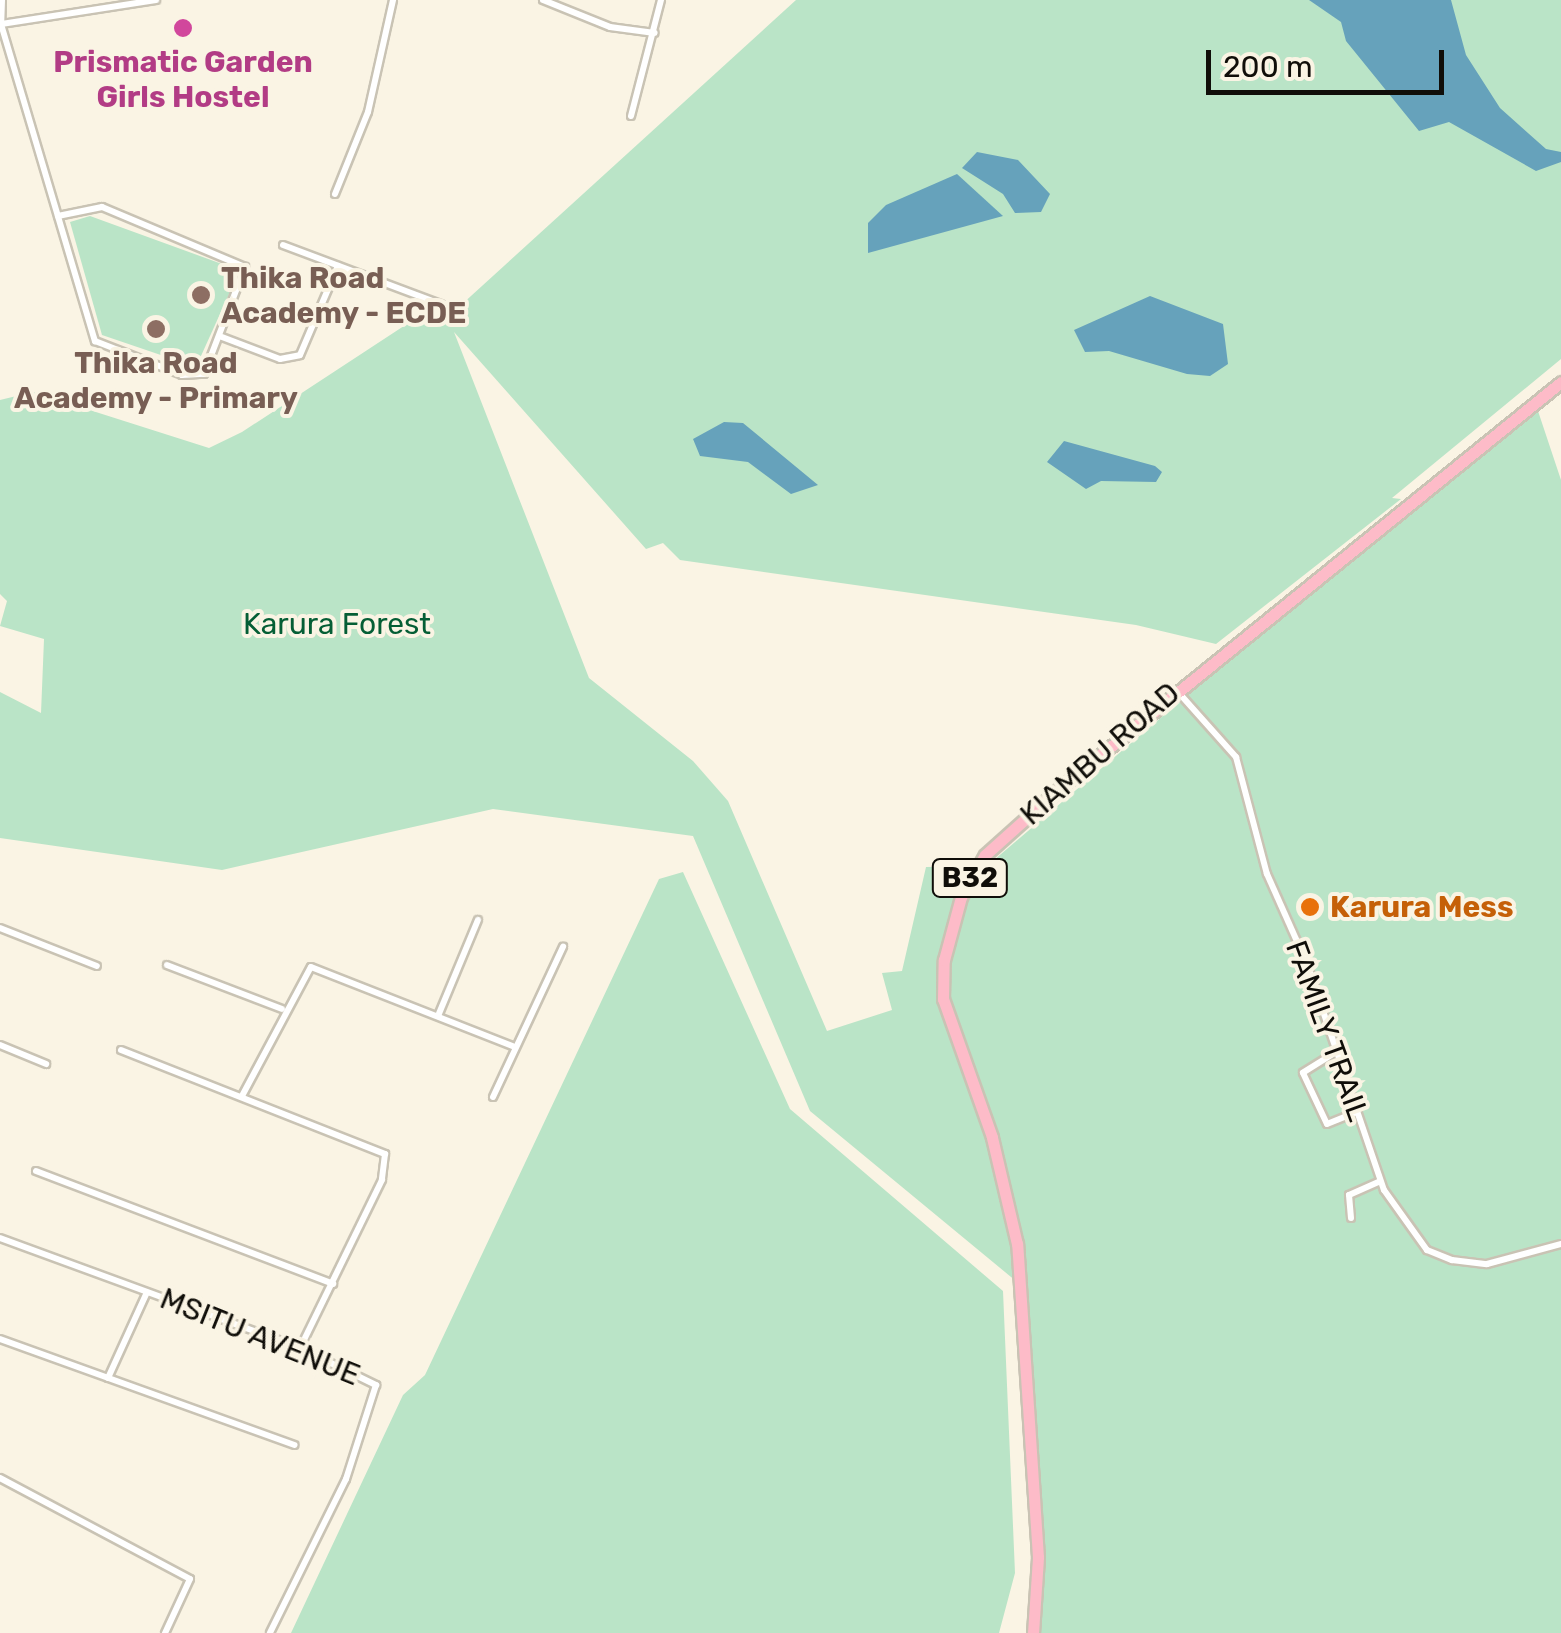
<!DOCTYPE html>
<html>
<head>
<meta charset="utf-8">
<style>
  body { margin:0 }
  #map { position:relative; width:1561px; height:1633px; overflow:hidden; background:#faf4e4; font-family:Rubik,sans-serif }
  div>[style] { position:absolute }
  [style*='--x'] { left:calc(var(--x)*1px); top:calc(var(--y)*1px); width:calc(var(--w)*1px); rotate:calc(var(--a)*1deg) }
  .green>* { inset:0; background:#bae4c7 }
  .water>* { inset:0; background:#66a2bb }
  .roads { filter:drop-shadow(2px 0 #c9c3b4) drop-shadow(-2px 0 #c9c3b4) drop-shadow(0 2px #c9c3b4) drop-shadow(0 -2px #c9c3b4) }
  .street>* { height:6px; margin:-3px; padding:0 3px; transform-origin:3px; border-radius:3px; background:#fff }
  .highway>* { height:11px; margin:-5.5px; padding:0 5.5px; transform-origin:5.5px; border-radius:5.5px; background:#fdbbc8 }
  .dots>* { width:28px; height:28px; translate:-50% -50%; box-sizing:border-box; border:5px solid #faf4e4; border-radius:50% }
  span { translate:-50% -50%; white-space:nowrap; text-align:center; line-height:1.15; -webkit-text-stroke:8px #faf4e4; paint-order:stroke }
  .shield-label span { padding:2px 8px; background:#faf4e4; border:2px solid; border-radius:8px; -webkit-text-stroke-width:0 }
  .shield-label { font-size:28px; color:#100e09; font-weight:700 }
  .hotel-label { font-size:30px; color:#b23c85; font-weight:700 }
  .education-label { font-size:30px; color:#785e54; font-weight:700 }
  .left { translate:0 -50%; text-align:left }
  .park-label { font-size:30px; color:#055e35 }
  .street-label { font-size:30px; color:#100e09 }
  .food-label { font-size:30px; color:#c56008; font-weight:700 }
  .scale { position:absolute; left:1206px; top:50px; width:238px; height:45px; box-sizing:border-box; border:5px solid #100e09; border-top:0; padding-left:12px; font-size:30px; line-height:35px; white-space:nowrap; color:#100e09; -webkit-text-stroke:8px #faf4e4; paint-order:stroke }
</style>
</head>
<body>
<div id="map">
  <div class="green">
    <div style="clip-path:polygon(796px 0,1561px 0,1561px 359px,1392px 498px,1401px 499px,1216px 644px,1136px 625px,680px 560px,663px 543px,646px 549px,454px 332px,589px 678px,693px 761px,728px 801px,827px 1031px,892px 1010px,882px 973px,902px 971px,926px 867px,987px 866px,1534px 399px,1561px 480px,1561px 1633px,1031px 1633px,1042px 1577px,1028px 1291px,810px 1111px,693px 836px,493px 809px,222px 870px,0 838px,0 692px,41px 713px,44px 639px,0 626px,7px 601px,0 594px,0 400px,33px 392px,209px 448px,242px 432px,442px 301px,449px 316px)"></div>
    <div style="clip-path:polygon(90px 216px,222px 264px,234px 283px,196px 367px,102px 335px,70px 222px)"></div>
    <div style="clip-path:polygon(683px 872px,790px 1109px,1003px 1291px,1015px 1573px,999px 1633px,291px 1633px,403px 1395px,425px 1375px,659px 879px)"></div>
  </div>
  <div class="water">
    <div style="clip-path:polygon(1309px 0,1451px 0,1466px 55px,1500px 108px,1546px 149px,1561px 152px,1561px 162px,1536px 171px,1449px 122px,1419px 131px,1346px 41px,1341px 22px)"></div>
    <div style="clip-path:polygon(977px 152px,1018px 160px,1050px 194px,1041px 212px,1015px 213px,1003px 194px,962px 168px)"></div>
    <div style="clip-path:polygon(957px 174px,1003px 216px,868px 253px,868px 223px,886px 205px)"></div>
    <div style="clip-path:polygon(1150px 296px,1223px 324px,1228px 364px,1210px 376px,1187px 374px,1109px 351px,1085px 352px,1074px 330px)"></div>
    <div style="clip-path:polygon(724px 422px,743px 423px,818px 485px,791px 494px,748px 462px,700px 456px,693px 439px)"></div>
    <div style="clip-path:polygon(1064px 441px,1155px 466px,1162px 472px,1156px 482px,1101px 481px,1086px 489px,1047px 462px)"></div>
  </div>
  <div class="roads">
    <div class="street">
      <div style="--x:2;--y:0;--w:24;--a:92"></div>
      <div style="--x:1;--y:24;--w:331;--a:73.5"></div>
      <div style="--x:95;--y:341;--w:93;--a:21.3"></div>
      <div style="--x:182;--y:375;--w:22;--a:-3"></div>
      <div style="--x:204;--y:374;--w:115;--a:-69"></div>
      <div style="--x:245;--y:267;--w:155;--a:-157.2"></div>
      <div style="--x:102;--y:207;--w:45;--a:168.4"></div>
      <div style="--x:543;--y:0;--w:72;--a:21.9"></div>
      <div style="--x:610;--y:27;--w:45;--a:7.6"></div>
      <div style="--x:1;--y:24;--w:157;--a:-8.8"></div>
      <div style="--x:631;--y:116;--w:120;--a:-75.5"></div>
      <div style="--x:335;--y:194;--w:88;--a:-68.1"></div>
      <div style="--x:368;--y:112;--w:115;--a:-77.4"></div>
      <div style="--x:283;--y:245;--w:169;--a:20.5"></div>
      <div style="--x:222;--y:337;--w:62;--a:20.8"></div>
      <div style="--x:280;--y:359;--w:20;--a:-11"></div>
      <div style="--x:300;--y:355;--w:97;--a:-66.9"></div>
      <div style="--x:1179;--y:693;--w:86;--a:48.3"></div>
      <div style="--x:1236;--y:757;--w:121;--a:75.2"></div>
      <div style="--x:1267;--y:874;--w:98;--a:66"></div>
      <div style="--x:1307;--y:964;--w:239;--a:71.2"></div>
      <div style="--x:1384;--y:1190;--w:74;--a:54.4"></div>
      <div style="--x:1427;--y:1250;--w:27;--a:22"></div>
      <div style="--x:1452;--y:1260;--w:35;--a:7"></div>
      <div style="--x:1487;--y:1264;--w:77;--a:-15.1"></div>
      <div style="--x:0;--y:928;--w:104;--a:21.4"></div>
      <div style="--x:167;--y:965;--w:123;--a:20.9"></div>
      <div style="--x:438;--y:1016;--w:104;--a:-67.4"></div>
      <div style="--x:0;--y:1045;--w:50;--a:22.4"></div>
      <div style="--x:121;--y:1050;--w:284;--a:21.5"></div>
      <div style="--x:385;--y:1154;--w:26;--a:97"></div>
      <div style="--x:382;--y:1180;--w:187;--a:116"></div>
      <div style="--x:1336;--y:1052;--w:39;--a:148"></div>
      <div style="--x:1303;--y:1073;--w:56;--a:64.8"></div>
      <div style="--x:1327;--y:1124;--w:32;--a:-22"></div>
      <div style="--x:242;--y:1096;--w:146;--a:-61.9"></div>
      <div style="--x:311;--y:967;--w:217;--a:21.4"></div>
      <div style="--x:493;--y:1097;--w:166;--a:-65"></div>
      <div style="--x:36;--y:1171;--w:318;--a:20.8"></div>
      <div style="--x:1351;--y:1218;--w:23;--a:-95"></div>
      <div style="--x:1349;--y:1195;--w:34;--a:-24"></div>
      <div style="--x:0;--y:1238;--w:320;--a:20.1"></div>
      <div style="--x:300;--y:1348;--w:85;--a:26"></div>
      <div style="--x:376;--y:1385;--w:99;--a:107.7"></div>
      <div style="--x:346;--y:1479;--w:172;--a:116.3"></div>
      <div style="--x:0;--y:1339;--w:313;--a:19.8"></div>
      <div style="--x:108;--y:1378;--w:94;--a:-65.6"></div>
      <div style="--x:0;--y:1478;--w:215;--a:28"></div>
      <div style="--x:190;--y:1579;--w:60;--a:114.8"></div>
    </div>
    <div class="highway">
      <div style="--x:1033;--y:1633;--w:76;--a:-86.2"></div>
      <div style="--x:1038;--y:1557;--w:314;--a:-93.8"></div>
      <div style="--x:1017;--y:1244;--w:110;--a:-103.2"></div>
      <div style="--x:992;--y:1137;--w:146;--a:-109.5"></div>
      <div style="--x:943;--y:999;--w:39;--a:-89"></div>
      <div style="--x:944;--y:960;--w:65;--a:-74.9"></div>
      <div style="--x:961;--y:897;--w:48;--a:-60.3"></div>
      <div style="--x:985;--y:855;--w:103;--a:-41.9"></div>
      <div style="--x:1062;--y:786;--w:642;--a:-38.99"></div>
    </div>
  </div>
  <div class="dots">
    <div style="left:183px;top:28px;background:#d1479c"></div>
    <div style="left:201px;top:295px;background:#8d6e63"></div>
    <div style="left:156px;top:329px;background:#8d6e63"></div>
    <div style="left:1310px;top:907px;background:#e8710a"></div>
  </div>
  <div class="shield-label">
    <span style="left:970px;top:878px">B32</span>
  </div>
  <div class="hotel-label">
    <span style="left:183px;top:79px">Prismatic Garden<br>Girls Hostel</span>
  </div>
  <div class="education-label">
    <span class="left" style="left:221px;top:295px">Thika Road<br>Academy - ECDE</span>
    <span style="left:156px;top:380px">Thika Road<br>Academy - Primary</span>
  </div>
  <div class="park-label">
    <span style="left:337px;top:624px">Karura Forest</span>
  </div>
  <div class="street-label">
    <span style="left:1100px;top:754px;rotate:-41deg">KIAMBU ROAD</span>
    <span style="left:1327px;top:1031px;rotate:70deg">FAMILY TRAIL</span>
    <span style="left:260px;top:1337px;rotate:22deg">MSITU AVENUE</span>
  </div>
  <div class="food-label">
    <span class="left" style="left:1330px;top:907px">Karura Mess</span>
  </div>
  <div class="scale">200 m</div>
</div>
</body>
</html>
